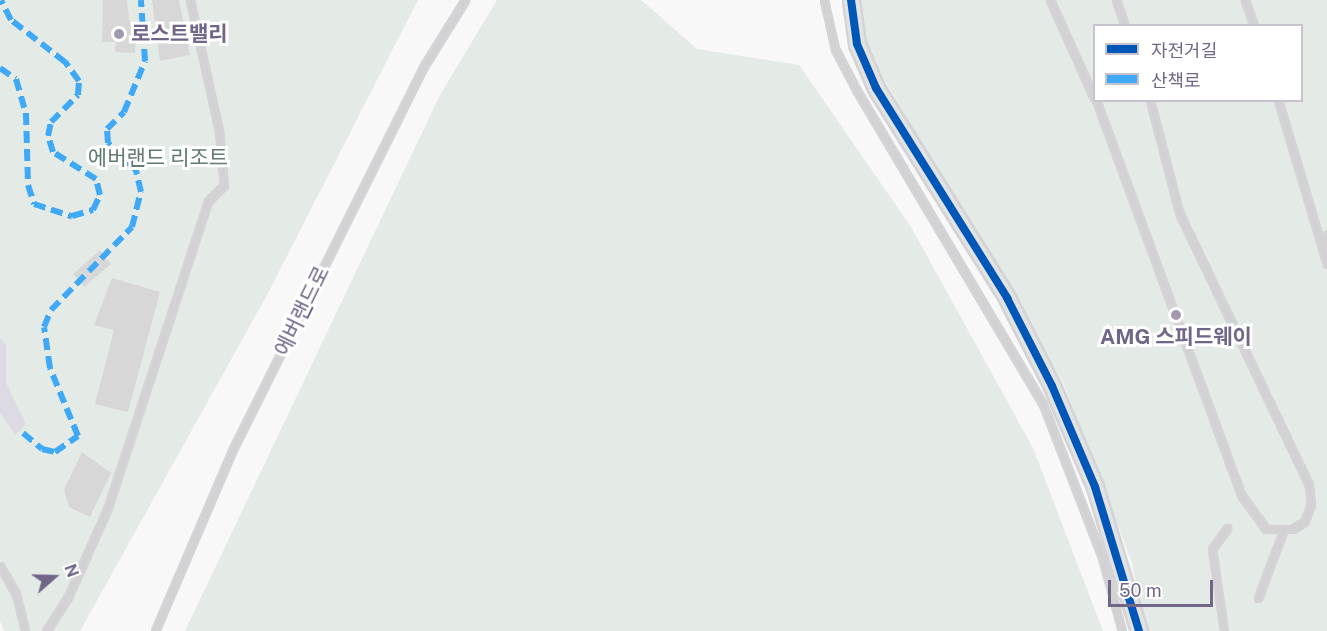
<!DOCTYPE html>
<html>
<head>
<meta charset="utf-8">
<style>
  body { margin:0 }
  #map { position:relative; width:1327px; height:631px; overflow:hidden; background:#f7f8f7; font-family:"Public Sans","Noto Sans KR",sans-serif }
  div>[style] { position:absolute }
  [style*='--x'] { left:calc(var(--x)*1px); top:calc(var(--y)*1px); width:calc(var(--w)*1px); rotate:calc(var(--a)*1deg) }
  .green>* { inset:0; background:#e4eae6 }
  .water>* { inset:0; background:#dcdae2 }
  .building>* { inset:0; background:#d7d7d8 }
  .roads { filter:drop-shadow(2px 0 #d4d3d6) drop-shadow(-2px 0 #d4d3d6) drop-shadow(0 2px #d4d3d6) drop-shadow(0 -2px #d4d3d6) }
  .lane>* { height:5px; margin:-2.5px; padding:0 2.5px; transform-origin:2.5px; border-radius:2.5px; background:#d2d1d3 }
  .secondary>* { height:15px; margin:-7.5px; padding:0 7.5px; transform-origin:7.5px; border-radius:7.5px; background:#e3e3e4 }
  .quiet>* { height:6px; margin-top:-3px; transform-origin:0; background:repeating-linear-gradient(90deg,#3fa9f5 0 12px,transparent 0 18px) }
  .cycleway>* { height:8px; margin:-4px; padding:0 4px; transform-origin:4px; border-radius:4px; background:#0057b8 }
  .dots>* { width:16px; height:16px; translate:-50% -50%; box-sizing:border-box; border:3px solid #fff; border-radius:50% }
  span { translate:-50% -50%; white-space:nowrap; text-align:center; line-height:1.15; -webkit-text-stroke:6px #fff; paint-order:stroke }
  .poi-label { font-size:21px; color:#716688; font-weight:700 }
  .left { translate:0 -50%; text-align:left }
  .park-label { font-size:21px; color:#617a72 }
  .street-label { font-size:21px; color:#716688 }
  .legend { position:absolute; left:1093px; top:24px; width:210px; height:78px; box-sizing:border-box; background:#fff; border:2px solid #c6c2cf; margin:0; padding:8px 10px; list-style:none; font-size:18px; color:#716688 }
  .legend li { display:flex; align-items:center; gap:12px; height:30px }
  .legend b { width:30px; border:2px solid #c6c2cf }
  .north { position:absolute; left:24px; top:547px; width:60px; height:60px; -webkit-text-stroke:4px #fff; paint-order:stroke; rotate:70deg; font-size:16px; font-weight:700; line-height:24px; text-align:center; color:#716688 }
  .north::after { content:''; display:block; margin:auto; width:21px; height:27px; background:#716688; clip-path:polygon(50% 0,100% 100%,50% 72%,0 100%) }
  .scale { position:absolute; left:1108px; top:580px; width:105px; height:27px; box-sizing:border-box; border:3px solid #716688; border-top:0; padding-left:8px; font-size:18px; line-height:21px; white-space:nowrap; color:#716688; -webkit-text-stroke:4px #fff; paint-order:stroke }
</style>
</head>
<body>
<div id="map">
  <div class="green">
    <div style="clip-path:polygon(0 0,418px 0,267px 295px,80px 631px,4px 631px,0 621px)"></div>
    <div style="clip-path:polygon(497px 0,641px 0,697px 49px,799px 65px,911px 227px,1033px 448px,1103px 631px,185px 631px,440px 95px)"></div>
    <div style="clip-path:polygon(evenodd,860px 0,1327px 0,1327px 631px,1146px 631px,1131px 560px,1062px 380px,865px 47px,860px 0,1094px 26px,1302px 26px,1302px 100px,1094px 100px,1094px 26px)"></div>
  </div>
  <div class="water">
    <div style="clip-path:polygon(0 338px,6px 344px,6px 383px,26px 424px,15px 435px,0 412px)"></div>
  </div>
  <div class="building">
    <div style="clip-path:polygon(103px 0,127px 0,130px 26px,136px 26px,135px 53px,115px 52px,116px 42px,102px 42px)"></div>
    <div style="clip-path:polygon(152px 0,179px 0,190px 55px,160px 61px)"></div>
    <div style="clip-path:polygon(100px 250px,111px 264px,84px 287px,73px 274px)"></div>
    <div style="clip-path:polygon(112px 278px,160px 292px,128px 412px,95px 404px,114px 330px,94px 325px)"></div>
    <div style="clip-path:polygon(82px 452px,111px 473px,90px 517px,69px 507px,64px 490px)"></div>
  </div>
  <div class="roads">
    <div class="lane">
      <div style="--x:824;--y:0;--w:50;--a:77.3"></div>
      <div style="--x:835;--y:49;--w:47;--a:62.4"></div>
      <div style="--x:857;--y:91;--w:364;--a:59.3"></div>
      <div style="--x:1043;--y:404;--w:164;--a:68.9"></div>
      <div style="--x:1102;--y:557;--w:77;--a:74.9"></div>
      <div style="--x:1050;--y:0;--w:107;--a:65.8"></div>
      <div style="--x:1116;--y:0;--w:28;--a:71"></div>
      <div style="--x:1245;--y:0;--w:28;--a:71"></div>
      <div style="--x:1096;--y:100;--w:422;--a:69.8"></div>
      <div style="--x:1242;--y:496;--w:41;--a:54"></div>
      <div style="--x:1266;--y:529;--w:26;--a:0"></div>
      <div style="--x:1292;--y:529;--w:14;--a:-30"></div>
      <div style="--x:1304;--y:522;--w:18;--a:-68"></div>
      <div style="--x:1311;--y:505;--w:20;--a:-96"></div>
      <div style="--x:1309;--y:485;--w:302;--a:-115.5"></div>
      <div style="--x:1179;--y:212;--w:116;--a:-104.5"></div>
      <div style="--x:1278;--y:100;--w:171;--a:73.4"></div>
      <div style="--x:1323;--y:249;--w:15;--a:-74"></div>
      <div style="--x:0;--y:566;--w:32;--a:60"></div>
      <div style="--x:16;--y:594;--w:38;--a:76"></div>
      <div style="--x:1258;--y:598;--w:72;--a:-69.5"></div>
      <div style="--x:46;--y:631;--w:40;--a:-57.1"></div>
      <div style="--x:68;--y:597;--w:98;--a:-66"></div>
      <div style="--x:108;--y:507;--w:322;--a:-71.9"></div>
      <div style="--x:208;--y:201;--w:23;--a:-45"></div>
      <div style="--x:224;--y:185;--w:54;--a:-95.3"></div>
      <div style="--x:219;--y:131;--w:134;--a:-102.5"></div>
      <div style="--x:155;--y:631;--w:196;--a:-66.8"></div>
      <div style="--x:232;--y:451;--w:430;--a:-63.5"></div>
      <div style="--x:424;--y:66;--w:78;--a:-58.2"></div>
      <div style="--x:1224;--y:631;--w:83;--a:-98.3"></div>
      <div style="--x:1212;--y:549;--w:26;--a:-54"></div>
    </div>
    <div class="secondary">
      <div style="--x:851;--y:0;--w:44;--a:82.2"></div>
      <div style="--x:857;--y:44;--w:48;--a:66.6"></div>
      <div style="--x:876;--y:88;--w:248;--a:58"></div>
      <div style="--x:1007;--y:298;--w:99;--a:62.9"></div>
      <div style="--x:1052;--y:386;--w:110;--a:66.9"></div>
      <div style="--x:1095;--y:487;--w:151;--a:73"></div>
    </div>
  </div>
  <div class="quiet">
    <div style="--x:0;--y:68;--w:19;--a:35"></div>
    <div style="--x:16;--y:79;--w:35;--a:74"></div>
    <div style="--x:26;--y:113;--w:72;--a:88.4"></div>
    <div style="--x:28;--y:185;--w:20;--a:72"></div>
    <div style="--x:34;--y:204;--w:40;--a:18"></div>
    <div style="--x:72;--y:216;--w:22;--a:-16"></div>
    <div style="--x:93;--y:210;--w:17;--a:-65"></div>
    <div style="--x:100;--y:195;--w:16;--a:-104"></div>
    <div style="--x:96;--y:179;--w:51;--a:-147.9"></div>
    <div style="--x:53;--y:152;--w:17;--a:-107"></div>
    <div style="--x:48;--y:136;--w:14;--a:-78"></div>
    <div style="--x:51;--y:122;--w:38;--a:-45"></div>
    <div style="--x:78;--y:95;--w:14;--a:-86"></div>
    <div style="--x:79;--y:81;--w:24;--a:-126"></div>
    <div style="--x:65;--y:62;--w:68;--a:-142.1"></div>
    <div style="--x:11;--y:20;--w:22;--a:-117"></div>
    <div style="--x:23;--y:433;--w:25;--a:40"></div>
    <div style="--x:42;--y:449;--w:13;--a:13"></div>
    <div style="--x:55;--y:452;--w:28;--a:-35"></div>
    <div style="--x:78;--y:436;--w:74;--a:-112.4"></div>
    <div style="--x:50;--y:368;--w:41;--a:-98.3"></div>
    <div style="--x:44;--y:327;--w:18;--a:-68"></div>
    <div style="--x:51;--y:310;--w:116;--a:-45.7"></div>
    <div style="--x:132;--y:227;--w:36;--a:-76"></div>
    <div style="--x:141;--y:192;--w:23;--a:-103"></div>
    <div style="--x:136;--y:170;--w:39;--a:-136"></div>
    <div style="--x:108;--y:143;--w:14;--a:-94"></div>
    <div style="--x:107;--y:129;--w:24;--a:-45"></div>
    <div style="--x:124;--y:112;--w:55;--a:-67.6"></div>
    <div style="--x:145;--y:61;--w:61;--a:-93.8"></div>
  </div>
  <div class="cycleway">
    <div style="--x:851;--y:0;--w:44;--a:82.2"></div>
    <div style="--x:857;--y:44;--w:48;--a:66.6"></div>
    <div style="--x:876;--y:88;--w:248;--a:58"></div>
    <div style="--x:1007;--y:298;--w:99;--a:62.9"></div>
    <div style="--x:1052;--y:386;--w:110;--a:66.9"></div>
    <div style="--x:1095;--y:487;--w:151;--a:73"></div>
  </div>
  <div class="dots">
    <div style="left:119px;top:34px;background:#a099af"></div>
    <div style="left:1176px;top:315px;background:#a099af"></div>
  </div>
  <div class="poi-label">
    <span class="left" style="left:131px;top:34px">로스트밸리</span>
    <span style="left:1176px;top:337px">AMG 스피드웨이</span>
  </div>
  <div class="park-label">
    <span style="left:158px;top:158px">에버랜드 리조트</span>
  </div>
  <div class="street-label">
    <span style="left:302px;top:311px;rotate:-64deg">에버랜드로</span>
  </div>
  <ul class="legend">
  <li><b style="height:8px;background:#0057b8"></b>자전거길</li>
  <li><b style="height:8px;background:#3fa9f5"></b>산책로</li>
  </ul>
  <div class="north">N</div>
  <div class="scale">50 m</div>
</div>
</body>
</html>
